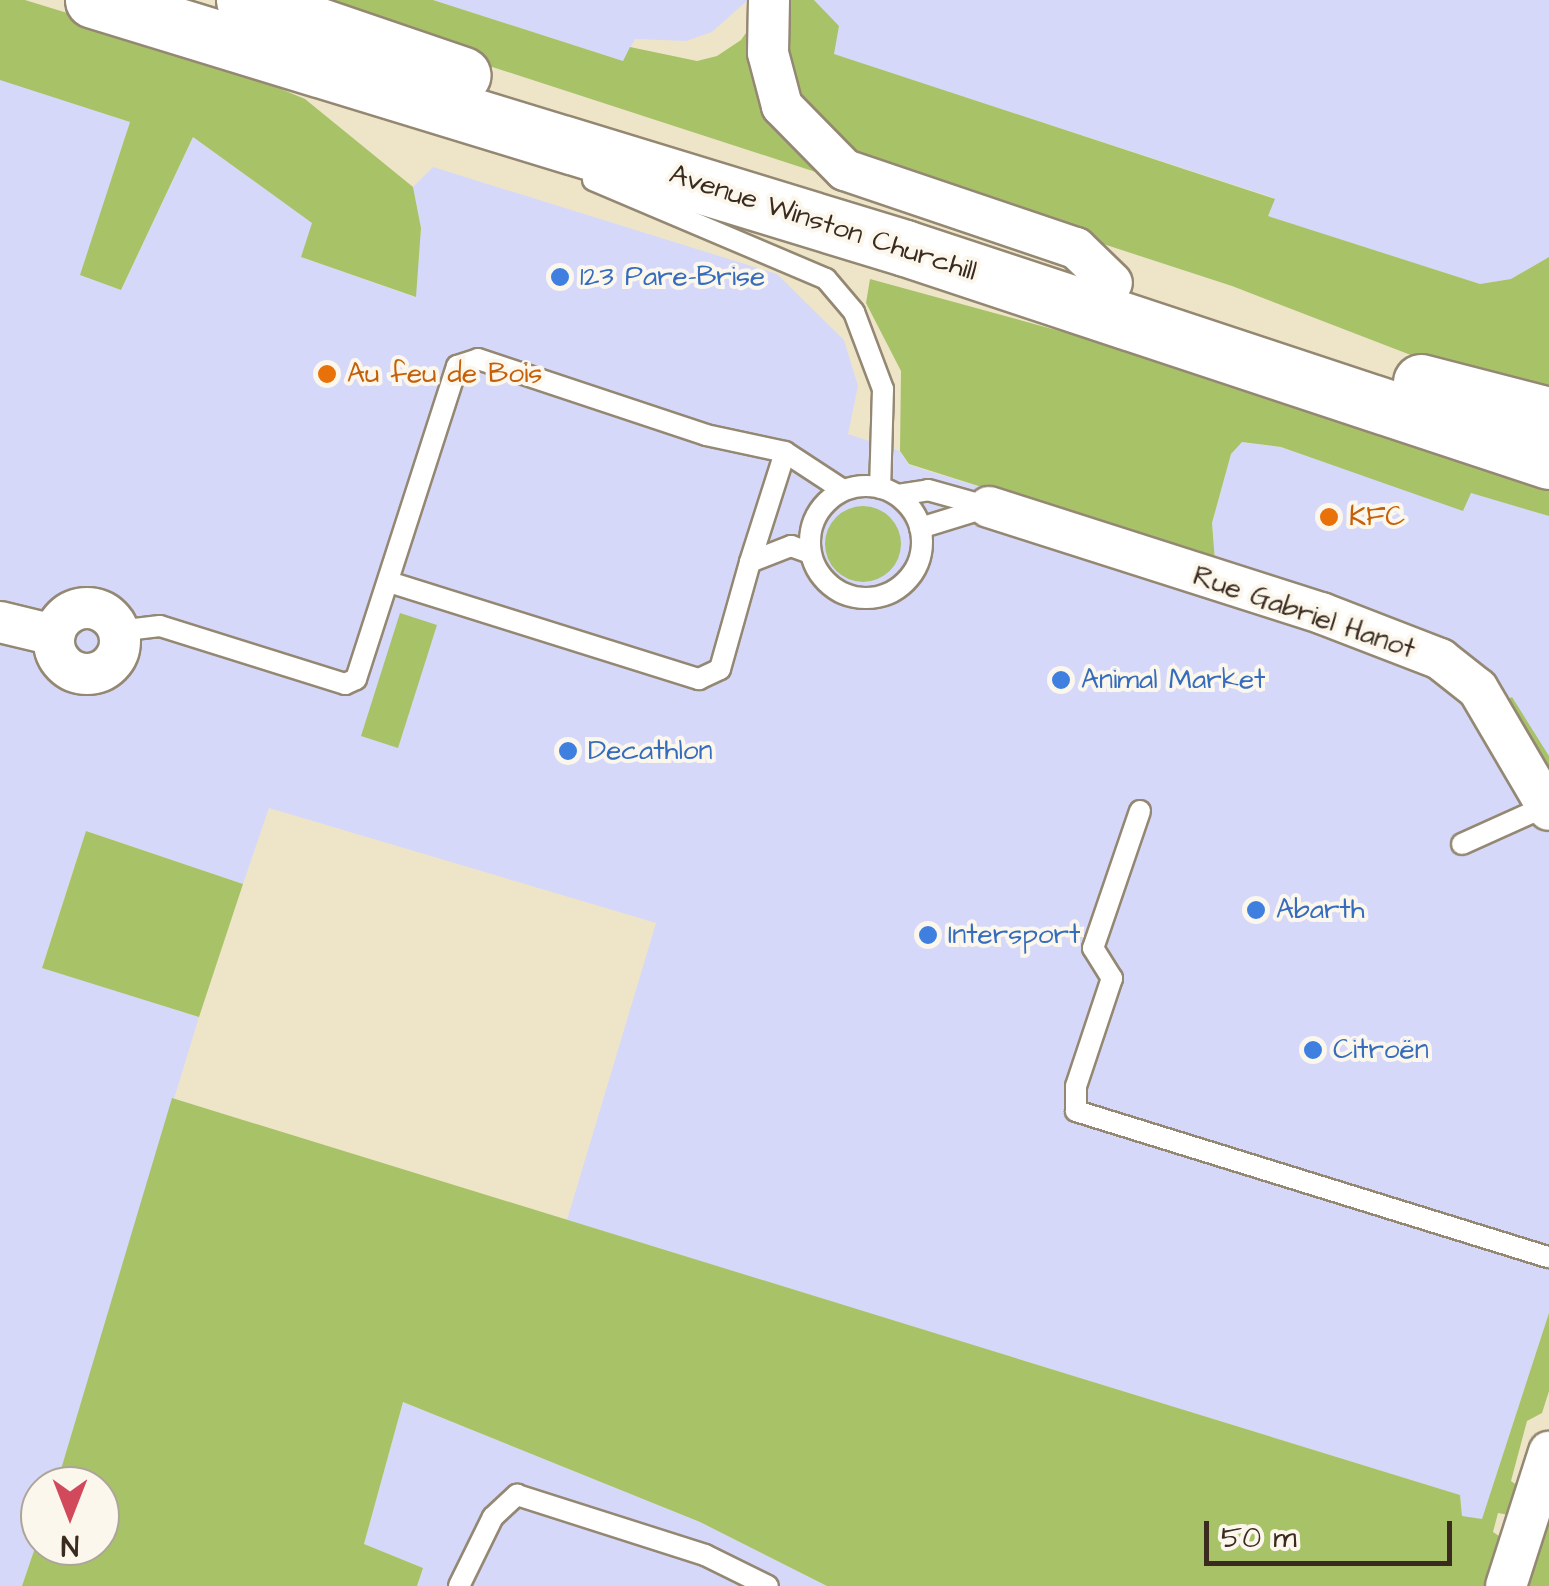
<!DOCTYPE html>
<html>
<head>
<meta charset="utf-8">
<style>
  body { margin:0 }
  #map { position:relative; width:1549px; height:1586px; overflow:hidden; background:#eee5c8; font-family:"Architects Daughter",sans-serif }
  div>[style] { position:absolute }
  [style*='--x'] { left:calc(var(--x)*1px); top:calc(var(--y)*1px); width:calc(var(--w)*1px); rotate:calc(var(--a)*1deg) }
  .built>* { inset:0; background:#d6d8f9 }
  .green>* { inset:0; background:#a8c268 }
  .round { border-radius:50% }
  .roads { filter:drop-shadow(2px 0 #948873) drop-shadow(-2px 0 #948873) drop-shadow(0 2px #948873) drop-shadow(0 -2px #948873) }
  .service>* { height:20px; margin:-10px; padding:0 10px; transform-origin:10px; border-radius:10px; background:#fff }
  .service>.ring { margin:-10px; padding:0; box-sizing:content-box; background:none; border:20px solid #fff; border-radius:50% }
  .minor>* { height:40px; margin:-20px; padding:0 20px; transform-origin:20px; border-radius:20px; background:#fff }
  .minor>.ring { margin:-20px; padding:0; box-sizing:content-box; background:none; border:40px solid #fff; border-radius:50% }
  .secondary>* { height:55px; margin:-27.5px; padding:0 27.5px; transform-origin:27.5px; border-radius:27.5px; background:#fff }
  .dots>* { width:28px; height:28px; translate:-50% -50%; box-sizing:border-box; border:5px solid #fbf7ec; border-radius:50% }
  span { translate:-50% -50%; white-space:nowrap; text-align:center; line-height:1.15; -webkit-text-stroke:8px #fbf7ec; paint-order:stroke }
  .street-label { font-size:28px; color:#3b2a1e }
  .shop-label { font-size:28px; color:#366cbe }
  .left { translate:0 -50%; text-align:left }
  .food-label { font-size:28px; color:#c56008 }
  .north { position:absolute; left:20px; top:1466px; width:100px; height:100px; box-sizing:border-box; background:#fbf7ec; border:2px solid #aea59a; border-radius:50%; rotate:180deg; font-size:28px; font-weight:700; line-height:40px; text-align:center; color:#3b2a1e }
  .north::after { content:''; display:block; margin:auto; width:35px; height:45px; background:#d1495b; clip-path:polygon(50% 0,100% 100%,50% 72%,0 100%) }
  .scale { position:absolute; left:1204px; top:1521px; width:248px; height:45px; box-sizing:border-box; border:5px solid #3b2a1e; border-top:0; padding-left:12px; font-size:30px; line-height:35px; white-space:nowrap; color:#3b2a1e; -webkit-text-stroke:8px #fbf7ec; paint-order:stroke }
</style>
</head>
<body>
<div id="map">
  <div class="built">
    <div style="clip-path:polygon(433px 0,748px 0,712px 32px,686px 41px,635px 39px,623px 61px)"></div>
    <div style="clip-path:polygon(814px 0,1549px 0,1549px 257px,1511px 279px,1480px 284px,1267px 216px,1274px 198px,833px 54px,839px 26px)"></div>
    <div style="clip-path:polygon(0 79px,130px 122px,81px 275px,121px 290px,193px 137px,313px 223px,301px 257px,415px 297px,421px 228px,413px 187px,433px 167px,777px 274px,844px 340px,858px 386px,848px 434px,900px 451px,909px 465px,1215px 559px,1212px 523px,1231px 454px,1242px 442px,1281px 447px,1464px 510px,1470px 492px,1549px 516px,1549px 1313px,1482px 1520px,1462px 1517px,1460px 1495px,567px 1220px,656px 923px,269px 808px,243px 884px,86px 831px,42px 967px,199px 1017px,56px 1486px,40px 1486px,40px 1533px,22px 1586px,0 1586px)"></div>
    <div style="clip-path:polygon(403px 1402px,700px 1522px,827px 1586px,417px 1586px,423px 1568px,364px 1544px)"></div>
  </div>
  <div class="green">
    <div style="clip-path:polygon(0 0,25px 0,188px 50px,305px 99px,413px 187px,421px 228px,416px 297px,301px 257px,312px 223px,193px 137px,121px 290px,80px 275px,130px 122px,0 80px)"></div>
    <div style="clip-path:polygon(286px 0,433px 0,623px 61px,630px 47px,697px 61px,717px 56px,741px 40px,758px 16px,831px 177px)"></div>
    <div style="clip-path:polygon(782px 0,814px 0,839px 26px,834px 54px,1275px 199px,1268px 216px,1480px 284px,1511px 279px,1549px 257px,1549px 399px,1499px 389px,1232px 286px,864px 166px,804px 112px,783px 67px)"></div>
    <div style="clip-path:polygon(870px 279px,1158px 358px,1549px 487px,1549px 516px,1471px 493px,1463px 511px,1281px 447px,1242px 442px,1231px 454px,1212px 523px,1215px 561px,909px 464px,900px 451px,901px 371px,866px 303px)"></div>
    <div class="round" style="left:825px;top:506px;width:76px;height:76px"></div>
    <div style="clip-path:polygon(400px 613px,437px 625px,398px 748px,361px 736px)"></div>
    <div style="clip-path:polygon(1512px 697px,1549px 756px,1549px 773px,1505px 701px)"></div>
    <div style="clip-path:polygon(86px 831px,243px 884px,199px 1017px,42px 968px)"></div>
    <div style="clip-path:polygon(172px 1098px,1460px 1495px,1462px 1516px,1482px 1519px,1549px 1313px,1549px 1391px,1542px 1413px,1527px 1421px,1511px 1481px,1518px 1486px,1509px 1515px,1498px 1513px,1493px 1532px,1499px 1536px,1486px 1586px,827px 1586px,700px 1522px,403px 1402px,364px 1544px,423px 1568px,417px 1586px,22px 1586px,40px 1533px,40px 1546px,100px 1546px,100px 1486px,56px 1486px)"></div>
    <div style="clip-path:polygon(1549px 1506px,1549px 1586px,1523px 1586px)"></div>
  </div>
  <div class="roads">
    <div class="service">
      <div style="--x:593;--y:180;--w:253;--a:23"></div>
      <div style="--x:826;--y:279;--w:43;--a:49.7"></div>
      <div style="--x:854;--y:312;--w:82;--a:69.4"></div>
      <div style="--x:883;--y:389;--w:99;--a:91.7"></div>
      <div class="ring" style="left:810px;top:486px;width:92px;height:92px"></div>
      <div style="--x:898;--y:495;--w:30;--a:-9"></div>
      <div style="--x:928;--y:490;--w:63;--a:15.6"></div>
      <div style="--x:920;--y:528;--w:68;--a:-17.1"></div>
      <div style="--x:750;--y:562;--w:115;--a:-72.3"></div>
      <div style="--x:389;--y:582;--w:325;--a:17.4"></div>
      <div style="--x:699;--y:679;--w:23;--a:-25"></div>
      <div style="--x:720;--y:669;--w:111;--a:-74.3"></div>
      <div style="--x:750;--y:562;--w:44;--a:-21.3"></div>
      <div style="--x:791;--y:546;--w:20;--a:20"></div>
      <div style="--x:118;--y:631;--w:42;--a:-6.8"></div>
      <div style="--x:160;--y:626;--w:194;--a:17.4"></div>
      <div style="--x:345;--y:684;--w:12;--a:-24"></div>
      <div style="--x:356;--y:679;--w:329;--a:-72.1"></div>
      <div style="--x:457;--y:366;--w:22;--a:-18"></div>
      <div style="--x:478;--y:359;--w:240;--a:18.4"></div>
      <div style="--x:706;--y:435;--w:81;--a:12.1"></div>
      <div style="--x:785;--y:452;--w:69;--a:33.2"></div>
      <div style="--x:1140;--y:811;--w:145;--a:108.9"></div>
      <div style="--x:1093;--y:948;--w:36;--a:58"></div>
      <div style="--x:1112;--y:978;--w:114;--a:108.4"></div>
      <div style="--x:1076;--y:1086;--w:25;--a:90"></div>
      <div style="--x:1076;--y:1111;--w:495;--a:17.2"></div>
      <div style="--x:1462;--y:844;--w:92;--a:-24.3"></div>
      <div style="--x:459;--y:1586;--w:77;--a:-63.8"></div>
      <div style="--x:493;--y:1517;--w:33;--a:-43"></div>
      <div style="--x:517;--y:1495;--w:197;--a:17.7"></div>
      <div style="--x:705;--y:1555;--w:70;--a:26.2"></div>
    </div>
    <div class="minor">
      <div style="--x:769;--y:0;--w:53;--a:91.1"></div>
      <div style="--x:768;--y:53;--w:55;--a:75.2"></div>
      <div style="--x:782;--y:106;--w:90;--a:45.5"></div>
      <div style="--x:845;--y:170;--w:244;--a:18.7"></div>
      <div style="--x:1076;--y:248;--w:50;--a:44.2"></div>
      <div style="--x:989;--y:507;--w:349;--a:17.7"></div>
      <div style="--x:1321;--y:613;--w:128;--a:21.1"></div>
      <div style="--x:1440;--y:659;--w:48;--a:38.3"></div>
      <div style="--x:1478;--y:689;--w:140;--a:59.6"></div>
      <div class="ring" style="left:54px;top:608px;width:26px;height:26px"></div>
      <div style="--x:0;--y:622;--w:56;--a:13.5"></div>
      <div style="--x:1506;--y:1586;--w:141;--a:-72.2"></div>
    </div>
    <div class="secondary">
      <div style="--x:93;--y:0;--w:849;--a:16.98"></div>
      <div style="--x:905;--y:248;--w:678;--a:18.3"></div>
      <div style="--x:244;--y:0;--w:231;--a:18.9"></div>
      <div style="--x:1421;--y:382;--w:132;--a:14.5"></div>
    </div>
  </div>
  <div class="dots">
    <div style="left:560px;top:277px;background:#3f7fe0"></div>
    <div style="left:327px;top:374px;background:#e8710a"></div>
    <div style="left:1329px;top:517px;background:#e8710a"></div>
    <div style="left:1061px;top:680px;background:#3f7fe0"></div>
    <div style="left:568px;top:751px;background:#3f7fe0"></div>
    <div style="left:1256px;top:910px;background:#3f7fe0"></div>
    <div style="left:928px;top:935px;background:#3f7fe0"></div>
    <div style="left:1313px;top:1050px;background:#3f7fe0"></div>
  </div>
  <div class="street-label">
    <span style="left:823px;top:223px;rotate:18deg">Avenue Winston Churchill</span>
    <span style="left:1304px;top:613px;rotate:19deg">Rue Gabriel Hanot</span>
  </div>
  <div class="shop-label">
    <span class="left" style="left:580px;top:277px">123 Pare-Brise</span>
    <span class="left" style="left:1081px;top:680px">Animal Market</span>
    <span class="left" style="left:588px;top:751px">Decathlon</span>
    <span class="left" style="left:1276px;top:910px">Abarth</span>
    <span class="left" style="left:948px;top:935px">Intersport</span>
    <span class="left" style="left:1333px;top:1050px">Citroën</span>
  </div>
  <div class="food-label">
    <span class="left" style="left:347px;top:374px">Au feu de Bois</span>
    <span class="left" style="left:1349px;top:517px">KFC</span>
  </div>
  <div class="north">N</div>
  <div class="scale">50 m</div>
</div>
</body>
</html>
